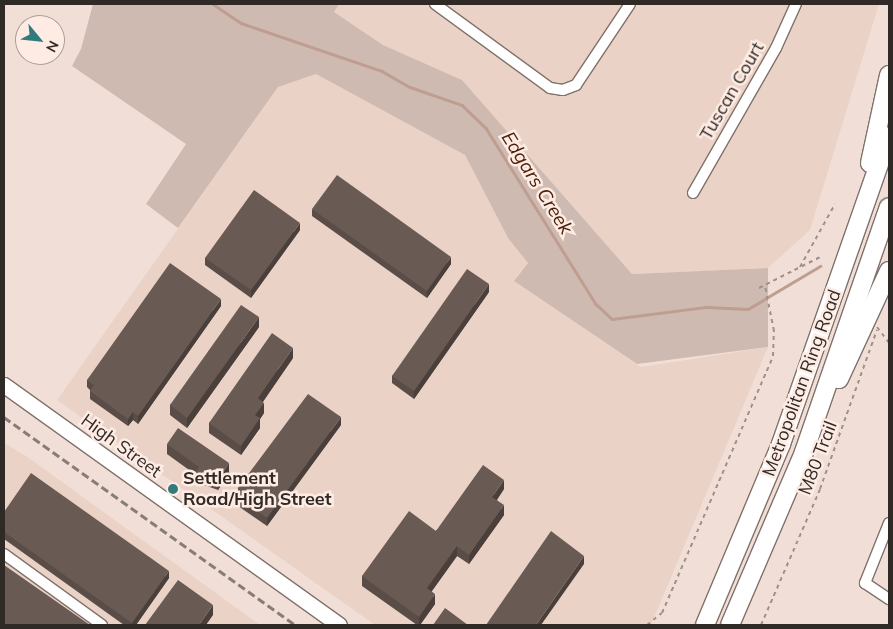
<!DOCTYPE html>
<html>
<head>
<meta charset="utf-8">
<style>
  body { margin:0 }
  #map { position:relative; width:893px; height:629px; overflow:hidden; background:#f1dfd7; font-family:Mulish,sans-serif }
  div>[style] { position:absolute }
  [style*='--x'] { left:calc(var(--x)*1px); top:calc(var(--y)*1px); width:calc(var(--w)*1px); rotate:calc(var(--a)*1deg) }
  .built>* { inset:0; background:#ead2c6 }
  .green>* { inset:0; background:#cfbab1 }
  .stream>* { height:2.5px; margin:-1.25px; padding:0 1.25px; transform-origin:1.25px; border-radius:1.25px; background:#be9e90 }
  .path>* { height:2px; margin-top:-1px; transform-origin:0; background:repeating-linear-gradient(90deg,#9e918c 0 4px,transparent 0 8px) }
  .roads { filter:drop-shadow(1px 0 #80716a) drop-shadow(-1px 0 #80716a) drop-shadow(0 1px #80716a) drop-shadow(0 -1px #80716a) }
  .street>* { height:10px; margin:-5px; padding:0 5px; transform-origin:5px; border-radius:5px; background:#fff }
  .primary>* { height:15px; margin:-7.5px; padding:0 7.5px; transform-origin:7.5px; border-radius:7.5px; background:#fff }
  .highway>* { height:18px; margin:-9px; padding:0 9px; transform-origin:9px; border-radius:9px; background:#fff }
  .rail>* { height:2.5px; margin-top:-1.25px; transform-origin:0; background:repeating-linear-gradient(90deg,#877c77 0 8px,transparent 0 12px) }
  .wall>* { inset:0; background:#5a4d48 }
  .shaded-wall>* { inset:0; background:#4a3f3b }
  .building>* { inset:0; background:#695a54 }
  .dots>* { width:14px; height:14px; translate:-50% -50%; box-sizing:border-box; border:2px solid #feece4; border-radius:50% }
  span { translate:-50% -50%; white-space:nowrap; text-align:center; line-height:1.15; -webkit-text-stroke:5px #feece4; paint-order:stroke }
  .street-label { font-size:18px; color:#302a27 }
  .poi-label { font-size:18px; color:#302a27; font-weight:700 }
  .left { translate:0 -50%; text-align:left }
  .water-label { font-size:19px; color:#4c210a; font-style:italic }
  .frame { position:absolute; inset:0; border:5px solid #302a27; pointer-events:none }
  .north { position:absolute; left:15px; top:15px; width:50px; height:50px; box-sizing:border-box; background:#feece4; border:1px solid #ac9e98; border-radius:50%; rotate:118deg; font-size:14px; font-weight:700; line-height:20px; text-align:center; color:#302a27 }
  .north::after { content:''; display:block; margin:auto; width:18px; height:22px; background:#327b7c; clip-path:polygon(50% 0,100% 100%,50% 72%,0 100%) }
</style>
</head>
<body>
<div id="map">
  <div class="built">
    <div style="clip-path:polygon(339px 4px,879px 4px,810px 230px,768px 268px,632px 274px,462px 80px,383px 45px,334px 12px)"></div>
    <div style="clip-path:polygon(316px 74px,465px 155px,508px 238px,528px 263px,514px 281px,641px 367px,768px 347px,651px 625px,375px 625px,57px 400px,278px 87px)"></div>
    <div style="clip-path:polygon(4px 443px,26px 456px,260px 625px,4px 625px)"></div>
  </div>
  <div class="green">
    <div style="clip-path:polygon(93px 4px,339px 4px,334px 12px,383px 45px,462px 80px,632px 274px,768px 268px,768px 347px,637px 364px,514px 281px,528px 263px,508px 238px,465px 155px,316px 74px,278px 87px,178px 228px,146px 204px,186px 144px,72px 66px,81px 49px)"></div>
  </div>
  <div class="stream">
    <div style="--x:213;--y:4;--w:34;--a:34"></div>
    <div style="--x:241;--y:23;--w:149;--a:18.8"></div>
    <div style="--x:382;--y:71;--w:32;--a:30"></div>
    <div style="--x:410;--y:87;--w:55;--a:19.1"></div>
    <div style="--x:462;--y:105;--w:33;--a:44"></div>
    <div style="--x:486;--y:128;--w:208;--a:58"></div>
    <div style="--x:596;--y:304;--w:22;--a:43"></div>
    <div style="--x:612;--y:319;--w:95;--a:-7.3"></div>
    <div style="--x:706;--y:307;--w:42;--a:2.7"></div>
    <div style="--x:748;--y:309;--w:84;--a:-30.8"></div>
  </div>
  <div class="path">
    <div style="--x:800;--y:267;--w:72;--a:-60.9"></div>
    <div style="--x:759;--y:288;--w:68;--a:-26.9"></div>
    <div style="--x:877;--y:327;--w:20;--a:53"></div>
    <div style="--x:647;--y:625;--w:19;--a:-39"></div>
    <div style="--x:662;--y:613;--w:280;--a:-66.6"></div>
    <div style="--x:773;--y:356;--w:25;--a:-88"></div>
    <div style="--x:774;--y:331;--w:46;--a:-101.3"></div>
    <div style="--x:761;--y:625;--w:148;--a:-66.5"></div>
    <div style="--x:820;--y:489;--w:169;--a:-70.3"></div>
  </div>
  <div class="roads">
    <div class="street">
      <div style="--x:435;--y:4;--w:142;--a:36.1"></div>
      <div style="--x:550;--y:88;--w:13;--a:9"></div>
      <div style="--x:563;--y:90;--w:14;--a:-21"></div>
      <div style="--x:576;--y:85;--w:97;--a:-56.3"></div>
      <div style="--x:693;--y:193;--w:167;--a:-60.2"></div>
      <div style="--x:776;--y:48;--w:48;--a:-65.6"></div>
      <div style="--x:889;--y:523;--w:65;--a:111.8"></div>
      <div style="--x:865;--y:583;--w:29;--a:34"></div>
      <div style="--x:4;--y:554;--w:121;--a:35.9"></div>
    </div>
    <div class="primary">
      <div style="--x:4;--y:385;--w:412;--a:35.6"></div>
    </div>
    <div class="highway">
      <div style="--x:870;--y:163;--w:90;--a:-77.8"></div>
      <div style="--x:839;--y:379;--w:119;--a:-65.2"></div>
      <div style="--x:705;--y:625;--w:196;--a:-67.2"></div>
      <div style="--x:781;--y:444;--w:326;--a:-70.7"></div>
      <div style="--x:730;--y:625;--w:188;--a:-66.8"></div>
      <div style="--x:804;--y:452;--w:259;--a:-70.9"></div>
    </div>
  </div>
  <div class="rail">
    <div style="--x:4;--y:417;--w:359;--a:35.5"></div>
  </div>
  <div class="wall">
    <div style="clip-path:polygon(312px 209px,451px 264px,427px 298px,312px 216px)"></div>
    <div style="clip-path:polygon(300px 230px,251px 298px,205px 265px,205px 258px)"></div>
    <div style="clip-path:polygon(489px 292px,414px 399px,392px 383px,392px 376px)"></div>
    <div style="clip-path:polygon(221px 306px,138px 424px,133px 420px,128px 426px,90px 399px,90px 390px,87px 387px,87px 380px)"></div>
    <div style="clip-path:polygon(259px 327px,187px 428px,170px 415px,170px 405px)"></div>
    <div style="clip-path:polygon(293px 358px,263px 402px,264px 413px,260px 419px,260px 428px,241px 455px,209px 433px,209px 423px)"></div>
    <div style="clip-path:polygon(341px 425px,267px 526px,238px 506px,238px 498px,239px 496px,238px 496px,238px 488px)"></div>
    <div style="clip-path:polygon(167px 444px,229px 473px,218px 490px,196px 482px,196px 475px,167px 454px)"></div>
    <div style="clip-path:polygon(504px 489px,497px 500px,504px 515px,469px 564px,457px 556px,431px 592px,435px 604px,420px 625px,417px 625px,362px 586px,362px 576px)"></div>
    <div style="clip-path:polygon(4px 512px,169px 578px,136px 625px,124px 625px,4px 539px)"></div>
  </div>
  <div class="shaded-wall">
    <div style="clip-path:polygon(300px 223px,300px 230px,251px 298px,251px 290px)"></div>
    <div style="clip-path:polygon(451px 257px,451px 264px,427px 298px,427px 291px)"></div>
    <div style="clip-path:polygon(489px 284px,489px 292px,414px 399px,414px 391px)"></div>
    <div style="clip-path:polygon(221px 299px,221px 306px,138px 424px,138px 416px)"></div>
    <div style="clip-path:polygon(259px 317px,259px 327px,187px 428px,187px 418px)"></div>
    <div style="clip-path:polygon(293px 348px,293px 358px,258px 408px,258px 398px)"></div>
    <div style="clip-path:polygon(264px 403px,264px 413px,260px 419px,260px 428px,241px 455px,241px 446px,255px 415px)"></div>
    <div style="clip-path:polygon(133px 412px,133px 420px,128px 426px,128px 419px)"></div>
    <div style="clip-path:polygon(341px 417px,341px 425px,267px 526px,267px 518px)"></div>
    <div style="clip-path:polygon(229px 463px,229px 473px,218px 490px,218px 480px)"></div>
    <div style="clip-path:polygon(504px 480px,504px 489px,492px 506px,492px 497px)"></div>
    <div style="clip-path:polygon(504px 505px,504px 515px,469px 564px,469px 555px)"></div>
    <div style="clip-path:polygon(457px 546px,457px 556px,427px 598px,427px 588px)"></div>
    <div style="clip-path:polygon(584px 556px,584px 564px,541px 625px,536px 625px)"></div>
    <div style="clip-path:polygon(169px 571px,169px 578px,136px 625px,132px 625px,132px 623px)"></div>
    <div style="clip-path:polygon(435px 594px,435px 604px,420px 625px,419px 625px,419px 617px)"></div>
    <div style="clip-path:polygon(213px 605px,213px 615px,206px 625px,199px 625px)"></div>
  </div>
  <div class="building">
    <div style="clip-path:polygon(337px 175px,451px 257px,427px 291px,312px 209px)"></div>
    <div style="clip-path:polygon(254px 190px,300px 223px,251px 290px,205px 258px)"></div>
    <div style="clip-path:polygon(170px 263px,221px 299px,138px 416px,133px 412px,128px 419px,90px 391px,94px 385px,87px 380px)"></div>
    <div style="clip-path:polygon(467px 269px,489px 284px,414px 391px,392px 376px)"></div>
    <div style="clip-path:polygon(241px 305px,259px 317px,187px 418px,170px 405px)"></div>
    <div style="clip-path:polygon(272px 333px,293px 348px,258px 398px,264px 403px,255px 415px,260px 418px,241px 446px,209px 423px)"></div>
    <div style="clip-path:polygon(308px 394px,341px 417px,267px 518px,238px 498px,243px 491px,238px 488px)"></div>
    <div style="clip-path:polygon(178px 428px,229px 463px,218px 480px,196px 472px,199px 467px,167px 444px)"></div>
    <div style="clip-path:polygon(483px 465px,504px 480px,492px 497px,504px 505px,469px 555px,457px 546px,427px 588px,435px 594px,419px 617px,362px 576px,409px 511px,436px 531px)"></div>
    <div style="clip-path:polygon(31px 473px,169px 571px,132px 623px,4px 532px,4px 512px)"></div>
    <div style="clip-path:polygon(551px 531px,584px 556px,536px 625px,486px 625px)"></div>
    <div style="clip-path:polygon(4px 565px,90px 625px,4px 625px)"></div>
    <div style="clip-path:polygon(178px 580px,213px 605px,199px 625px,145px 625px)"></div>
    <div style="clip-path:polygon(445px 608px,468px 625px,433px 625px)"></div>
  </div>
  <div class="dots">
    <div style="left:173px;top:489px;background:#327b7c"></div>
  </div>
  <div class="street-label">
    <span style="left:732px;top:91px;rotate:-60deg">Tuscan Court</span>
    <span style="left:802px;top:383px;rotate:-70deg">Metropolitan Ring Road</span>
    <span style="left:121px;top:446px;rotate:36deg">High Street</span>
    <span style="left:818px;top:458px;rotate:-69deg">M80 Trail</span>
  </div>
  <div class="poi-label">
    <span class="left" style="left:183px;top:489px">Settlement<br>Road/High Street</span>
  </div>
  <div class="water-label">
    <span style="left:537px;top:183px;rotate:58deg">Edgars Creek</span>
  </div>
  <div class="frame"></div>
  <div class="north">N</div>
</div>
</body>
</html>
